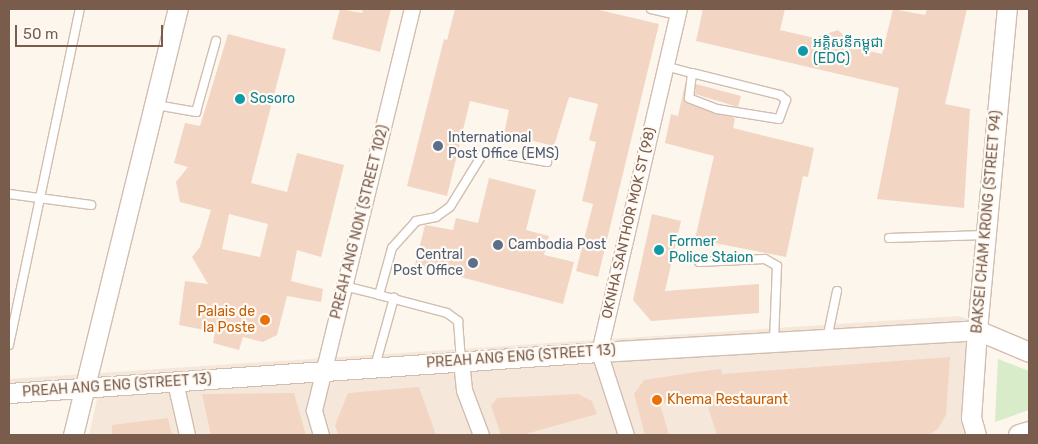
<!DOCTYPE html>
<html>
<head>
<meta charset="utf-8">
<style>
  body { margin:0 }
  #map { position:relative; width:1038px; height:444px; overflow:hidden; background:#fdf6ec; font-family:Rubik,"Noto Sans Khmer",sans-serif }
  div>[style] { position:absolute }
  [style*='--x'] { left:calc(var(--x)*1px); top:calc(var(--y)*1px); width:calc(var(--w)*1px); rotate:calc(var(--a)*1deg) }
  .residential>* { inset:0; background:#f5e8da }
  .green>* { inset:0; background:#d8ecc9 }
  .building>* { inset:0; background:#f3d5c3 }
  .roads { filter:drop-shadow(1px 0 #d1beb0) drop-shadow(-1px 0 #d1beb0) drop-shadow(0 1px #d1beb0) drop-shadow(0 -1px #d1beb0) }
  .service>* { height:8px; margin:-4px; padding:0 4px; transform-origin:4px; border-radius:4px; background:#fff }
  .minor>* { height:15px; margin:-7.5px; padding:0 7.5px; transform-origin:7.5px; border-radius:7.5px; background:#fff }
  .tertiary>* { height:19px; margin:-9.5px; padding:0 9.5px; transform-origin:9.5px; border-radius:9.5px; background:#fff }
  .secondary>* { height:21px; margin:-10.5px; padding:0 10.5px; transform-origin:10.5px; border-radius:10.5px; background:#fff }
  .dots>* { width:14px; height:14px; translate:-50% -50%; box-sizing:border-box; border:2px solid #fffaf3; border-radius:50% }
  span { translate:-50% -50%; white-space:nowrap; text-align:center; line-height:1.15; -webkit-text-stroke:4.5px #fffaf3; paint-order:stroke }
  .culture-label { font-size:14px; color:#0d838f }
  .left { translate:0 -50%; text-align:left }
  .service-label { font-size:14px; color:#4e5e75 }
  .right { translate:-100% -50%; text-align:right }
  .street-label { font-size:14px; color:#7a5c4d }
  .food-label { font-size:14px; color:#c56008 }
  .frame { position:absolute; inset:0; border:10px solid #7a5c4d; pointer-events:none }
  .scale { position:absolute; left:15px; top:25px; width:148px; height:22px; box-sizing:border-box; border:2px solid #7a5c4d; border-top:0; padding-left:6px; font-size:15px; line-height:18px; white-space:nowrap; color:#7a5c4d; -webkit-text-stroke:4px #fffaf3; paint-order:stroke }
</style>
</head>
<body>
<div id="map">
  <div class="residential">
    <div style="clip-path:polygon(958px 316px,972px 320px,966px 435px,89px 435px,97px 399px,9px 404px,9px 379px)"></div>
  </div>
  <div class="green">
    <div style="clip-path:polygon(998px 359px,1029px 371px,1029px 410px,995px 422px)"></div>
  </div>
  <div class="building">
    <div style="clip-path:polygon(340px 9px,362px 13px,363px 9px,391px 9px,380px 52px,332px 39px)"></div>
    <div style="clip-path:polygon(455px 9px,595px 9px,659px 24px,598px 277px,576px 271px,593px 204px,582px 201px,596px 142px,589px 140px,598px 104px,569px 97px,554px 146px,504px 134px,509px 110px,470px 101px,447px 196px,407px 186px,444px 39px,447px 40px)"></div>
    <div style="clip-path:polygon(703px 9px,785px 9px,780px 30px,814px 38px,838px 30px,856px 48px,882px 54px,893px 9px,925px 15px,927px 9px,967px 9px,945px 104px,970px 109px,964px 208px,877px 199px,899px 88px,696px 41px)"></div>
    <div style="clip-path:polygon(evenodd,228px 34px,286px 49px,251px 183px,287px 192px,297px 153px,344px 165px,321px 257px,297px 250px,291px 281px,323px 289px,321px 302px,287px 296px,277px 335px,263px 342px,243px 337px,239px 350px,213px 343px,215px 332px,179px 325px,185px 281px,208px 284px,192px 257px,200px 247px,211px 210px,180px 202px,176px 182px,188px 167px,174px 163px,185px 123px,200px 126px,228px 34px,229px 214px,268px 224px,260px 257px,222px 249px,229px 214px)"></div>
    <div style="clip-path:polygon(685px 84px,685px 102px,735px 118px,733px 128px,814px 148px,808px 177px,803px 176px,786px 257px,695px 239px,714px 156px,665px 143px,671px 114px,678px 116px)"></div>
    <div style="clip-path:polygon(696px 84px,741px 96px,738px 107px,695px 94px)"></div>
    <div style="clip-path:polygon(489px 178px,536px 190px,526px 230px,549px 236px,544px 255px,574px 262px,563px 304px,415px 265px,425px 225px,453px 230px,456px 218px,478px 223px)"></div>
    <div style="clip-path:polygon(652px 214px,681px 221px,665px 291px,759px 284px,759px 313px,651px 321px,633px 300px)"></div>
    <div style="clip-path:polygon(950px 357px,946px 415px,938px 429px,928px 435px,717px 435px,704px 395px,660px 404px,669px 435px,645px 435px,634px 394px,644px 380px,696px 372px,721px 369px,722px 374px)"></div>
    <div style="clip-path:polygon(419px 387px,436px 435px,338px 435px,335px 425px,348px 393px)"></div>
    <div style="clip-path:polygon(294px 393px,306px 435px,211px 435px,202px 394px)"></div>
    <div style="clip-path:polygon(578px 394px,592px 401px,597px 414px,522px 435px,501px 435px,491px 406px,497px 398px)"></div>
    <div style="clip-path:polygon(168px 418px,172px 435px,112px 435px,112px 425px)"></div>
  </div>
  <div class="roads">
    <div class="service">
      <div style="--x:651;--y:9;--w:27;--a:13"></div>
      <div style="--x:665;--y:66;--w:28;--a:15"></div>
      <div style="--x:692;--y:73;--w:91;--a:14"></div>
      <div style="--x:780;--y:95;--w:8;--a:40"></div>
      <div style="--x:786;--y:100;--w:20;--a:110"></div>
      <div style="--x:779;--y:119;--w:63;--a:-170.8"></div>
      <div style="--x:717;--y:109;--w:30;--a:-159"></div>
      <div style="--x:689;--y:98;--w:25;--a:-83"></div>
      <div style="--x:156;--y:105;--w:41;--a:9.9"></div>
      <div style="--x:196;--y:112;--w:74;--a:-74.3"></div>
      <div style="--x:9;--y:194;--w:83;--a:7.6"></div>
      <div style="--x:889;--y:238;--w:97;--a:-1.8"></div>
      <div style="--x:699;--y:262;--w:66;--a:-2.6"></div>
      <div style="--x:765;--y:259;--w:14;--a:30"></div>
      <div style="--x:777;--y:266;--w:76;--a:92.3"></div>
      <div style="--x:344;--y:286;--w:36;--a:14"></div>
      <div style="--x:379;--y:295;--w:49;--a:-74.5"></div>
      <div style="--x:392;--y:248;--w:36;--a:-48"></div>
      <div style="--x:416;--y:221;--w:20;--a:-11"></div>
      <div style="--x:436;--y:217;--w:17;--a:-36"></div>
      <div style="--x:450;--y:207;--w:61;--a:-58.4"></div>
      <div style="--x:482;--y:155;--w:14;--a:-8"></div>
      <div style="--x:496;--y:153;--w:52;--a:10"></div>
      <div style="--x:379;--y:295;--w:70;--a:14.8"></div>
      <div style="--x:447;--y:313;--w:14;--a:36"></div>
      <div style="--x:458;--y:321;--w:40;--a:85.7"></div>
      <div style="--x:827;--y:339;--w:49;--a:-78.2"></div>
      <div style="--x:9;--y:345;--w:343;--a:-78.1"></div>
      <div style="--x:375;--y:366;--w:71;--a:-74.4"></div>
    </div>
    <div class="minor">
      <div style="--x:461;--y:361;--w:29;--a:84"></div>
      <div style="--x:464;--y:390;--w:48;--a:69.3"></div>
      <div style="--x:175;--y:382;--w:54;--a:77.2"></div>
      <div style="--x:321;--y:435;--w:26;--a:-106"></div>
      <div style="--x:314;--y:410;--w:413;--a:-76.3"></div>
      <div style="--x:626;--y:435;--w:87;--a:-108"></div>
      <div style="--x:599;--y:352;--w:352;--a:-76.9"></div>
    </div>
    <div class="tertiary">
      <div style="--x:9;--y:393;--w:591;--a:-3.98"></div>
      <div style="--x:599;--y:352;--w:379;--a:-3.3"></div>
      <div style="--x:977;--y:330;--w:56;--a:22.9"></div>
      <div style="--x:73;--y:435;--w:439;--a:-76.2"></div>
      <div style="--x:976;--y:435;--w:18;--a:-106"></div>
      <div style="--x:971;--y:418;--w:88;--a:-86.1"></div>
      <div style="--x:977;--y:330;--w:322;--a:-84.7"></div>
    </div>
    <div class="secondary">
      <div style="--x:1019;--y:435;--w:10;--a:-17"></div>
    </div>
  </div>
  <div class="dots">
    <div style="left:803px;top:51px;background:#0f9aa8"></div>
    <div style="left:240px;top:99px;background:#0f9aa8"></div>
    <div style="left:438px;top:146px;background:#5c6f8a"></div>
    <div style="left:498px;top:245px;background:#5c6f8a"></div>
    <div style="left:659px;top:250px;background:#0f9aa8"></div>
    <div style="left:473px;top:263px;background:#5c6f8a"></div>
    <div style="left:265px;top:320px;background:#e8710a"></div>
    <div style="left:657px;top:400px;background:#e8710a"></div>
  </div>
  <div class="culture-label">
    <span class="left" style="left:813px;top:51px">អគ្គិសនីកម្ពុជា<br>(EDC)</span>
    <span class="left" style="left:250px;top:99px">Sosoro</span>
    <span class="left" style="left:669px;top:250px">Former<br>Police Staion</span>
  </div>
  <div class="service-label">
    <span class="left" style="left:448px;top:146px">International<br>Post Office (EMS)</span>
    <span class="left" style="left:508px;top:245px">Cambodia Post</span>
    <span class="right" style="left:463px;top:263px">Central<br>Post Office</span>
  </div>
  <div class="street-label">
    <span style="left:360px;top:222px;rotate:-76deg">PREAH ANG NON (STREET 102)</span>
    <span style="left:987px;top:222px;rotate:-85deg">BAKSEI CHAM KRONG (STREET 94)</span>
    <span style="left:629px;top:223px;rotate:-77deg">OKNHA SANTHOR MOK ST (98)</span>
    <span style="left:521px;top:357px;rotate:-4deg">PREAH ANG ENG (STREET 13)</span>
    <span style="left:117px;top:386px;rotate:-4deg">PREAH ANG ENG (STREET 13)</span>
  </div>
  <div class="food-label">
    <span class="right" style="left:255px;top:320px">Palais de<br>la Poste</span>
    <span class="left" style="left:667px;top:400px">Khema Restaurant</span>
  </div>
  <div class="frame"></div>
  <div class="scale">50 m</div>
</div>
</body>
</html>
